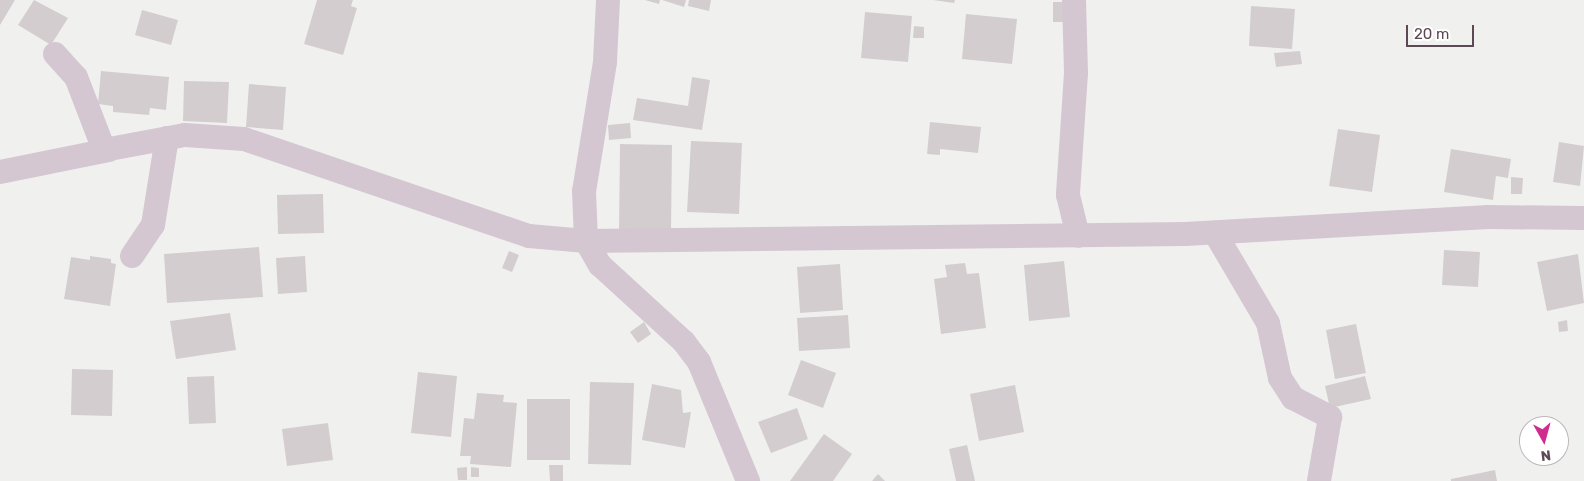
<!DOCTYPE html>
<html>
<head>
<meta charset="utf-8">
<style>
  body { margin:0 }
  #map { position:relative; width:1584px; height:481px; overflow:hidden; background:#f0f1ef; font-family:Rubik,sans-serif }
  div>[style] { position:absolute }
  [style*='--x'] { left:calc(var(--x)*1px); top:calc(var(--y)*1px); width:calc(var(--w)*1px); rotate:calc(var(--a)*1deg) }
  .building>* { inset:0; background:#d3cdd0 }
  .minor>* { height:24px; margin:-12px; padding:0 12px; transform-origin:12px; border-radius:12px; background:#d5c7d1 }
  span { translate:-50% -50%; white-space:nowrap; text-align:center; line-height:1.15; -webkit-text-stroke:5px #fff; paint-order:stroke }
  .north { position:absolute; left:1519px; top:416px; width:50px; height:50px; box-sizing:border-box; background:#fff; border:1px solid #bdb6bb; border-radius:50%; rotate:173deg; font-size:14px; font-weight:700; line-height:20px; text-align:center; color:#5b4955 }
  .north::after { content:''; display:block; margin:auto; width:18px; height:22px; background:#d02b8f; clip-path:polygon(50% 0,100% 100%,50% 72%,0 100%) }
  .scale { position:absolute; left:1406px; top:25px; width:68px; height:22px; box-sizing:border-box; border:2px solid #5b4955; border-top:0; padding-left:6px; font-size:15px; line-height:18px; white-space:nowrap; color:#5b4955; -webkit-text-stroke:4px #fff; paint-order:stroke }
</style>
</head>
<body>
<div id="map">
  <div class="building">
    <div style="clip-path:polygon(0 0,15px 0,0 25px)"></div>
    <div style="clip-path:polygon(34px 0,68px 18px,51px 45px,18px 25px)"></div>
    <div style="clip-path:polygon(317px 0,353px 0,351px 6px,357px 8px,343px 55px,304px 44px)"></div>
    <div style="clip-path:polygon(645px 0,660px 0,659px 4px)"></div>
    <div style="clip-path:polygon(662px 0,686px 0,684px 7px)"></div>
    <div style="clip-path:polygon(689px 0,711px 0,709px 11px,688px 6px)"></div>
    <div style="clip-path:polygon(933px 0,955px 0,954px 3px)"></div>
    <div style="clip-path:polygon(1053px 2px,1065px 2px,1065px 22px,1053px 22px)"></div>
    <div style="clip-path:polygon(1251px 6px,1295px 9px,1292px 49px,1249px 46px)"></div>
    <div style="clip-path:polygon(142px 10px,178px 20px,171px 45px,135px 35px)"></div>
    <div style="clip-path:polygon(865px 12px,912px 16px,908px 62px,861px 58px)"></div>
    <div style="clip-path:polygon(966px 14px,1017px 19px,1012px 64px,962px 59px)"></div>
    <div style="clip-path:polygon(914px 26px,924px 27px,924px 38px,913px 38px)"></div>
    <div style="clip-path:polygon(1300px 51px,1302px 64px,1276px 67px,1274px 53px)"></div>
    <div style="clip-path:polygon(101px 71px,169px 77px,166px 110px,150px 108px,149px 115px,113px 112px,113px 106px,98px 104px)"></div>
    <div style="clip-path:polygon(692px 77px,710px 80px,702px 130px,633px 120px,637px 98px,688px 106px)"></div>
    <div style="clip-path:polygon(184px 81px,229px 82px,227px 123px,183px 121px)"></div>
    <div style="clip-path:polygon(249px 84px,286px 87px,283px 130px,246px 127px)"></div>
    <div style="clip-path:polygon(930px 122px,981px 127px,978px 153px,940px 149px,940px 155px,927px 154px)"></div>
    <div style="clip-path:polygon(630px 123px,631px 138px,609px 140px,608px 125px)"></div>
    <div style="clip-path:polygon(1338px 129px,1380px 135px,1372px 192px,1329px 186px)"></div>
    <div style="clip-path:polygon(691px 141px,742px 143px,739px 214px,687px 212px)"></div>
    <div style="clip-path:polygon(1559px 142px,1584px 146px,1580px 186px,1553px 182px)"></div>
    <div style="clip-path:polygon(620px 144px,672px 145px,671px 233px,619px 232px)"></div>
    <div style="clip-path:polygon(1451px 149px,1511px 159px,1508px 178px,1496px 176px,1493px 200px,1444px 192px)"></div>
    <div style="clip-path:polygon(1511px 177px,1523px 178px,1522px 194px,1511px 194px)"></div>
    <div style="clip-path:polygon(323px 194px,324px 233px,278px 234px,277px 195px)"></div>
    <div style="clip-path:polygon(259px 247px,263px 297px,167px 303px,164px 254px)"></div>
    <div style="clip-path:polygon(1444px 250px,1480px 252px,1478px 287px,1442px 285px)"></div>
    <div style="clip-path:polygon(509px 251px,519px 255px,512px 272px,502px 268px)"></div>
    <div style="clip-path:polygon(1578px 254px,1584px 303px,1547px 311px,1537px 262px)"></div>
    <div style="clip-path:polygon(90px 256px,111px 259px,111px 263px,116px 264px,110px 306px,64px 299px,71px 257px,90px 260px)"></div>
    <div style="clip-path:polygon(305px 256px,307px 292px,278px 294px,276px 258px)"></div>
    <div style="clip-path:polygon(1064px 261px,1070px 317px,1029px 321px,1024px 265px)"></div>
    <div style="clip-path:polygon(965px 263px,967px 274px,979px 273px,986px 328px,941px 334px,934px 279px,947px 277px,945px 265px)"></div>
    <div style="clip-path:polygon(840px 264px,843px 310px,800px 313px,797px 267px)"></div>
    <div style="clip-path:polygon(230px 313px,236px 350px,176px 359px,170px 321px)"></div>
    <div style="clip-path:polygon(848px 315px,850px 348px,799px 351px,797px 318px)"></div>
    <div style="clip-path:polygon(1567px 320px,1568px 331px,1559px 332px,1558px 322px)"></div>
    <div style="clip-path:polygon(644px 322px,651px 334px,638px 343px,630px 332px)"></div>
    <div style="clip-path:polygon(1356px 324px,1366px 373px,1335px 379px,1326px 330px)"></div>
    <div style="clip-path:polygon(801px 360px,836px 373px,823px 408px,788px 395px)"></div>
    <div style="clip-path:polygon(72px 369px,113px 370px,112px 416px,71px 415px)"></div>
    <div style="clip-path:polygon(418px 372px,457px 376px,451px 437px,411px 433px)"></div>
    <div style="clip-path:polygon(214px 376px,216px 423px,189px 424px,187px 377px)"></div>
    <div style="clip-path:polygon(1365px 376px,1371px 399px,1330px 408px,1325px 386px)"></div>
    <div style="clip-path:polygon(590px 382px,634px 383px,631px 465px,588px 464px)"></div>
    <div style="clip-path:polygon(652px 384px,681px 390px,683px 413px,691px 412px,685px 448px,642px 440px)"></div>
    <div style="clip-path:polygon(1015px 385px,1024px 432px,979px 441px,970px 394px)"></div>
    <div style="clip-path:polygon(477px 393px,504px 395px,503px 402px,517px 403px,511px 467px,470px 464px,471px 456px,460px 456px,464px 418px,474px 419px)"></div>
    <div style="clip-path:polygon(527px 399px,570px 399px,570px 460px,527px 460px)"></div>
    <div style="clip-path:polygon(797px 408px,808px 439px,771px 453px,758px 422px)"></div>
    <div style="clip-path:polygon(328px 423px,333px 460px,287px 466px,282px 429px)"></div>
    <div style="clip-path:polygon(824px 434px,852px 454px,833px 481px,790px 481px)"></div>
    <div style="clip-path:polygon(967px 445px,975px 481px,956px 481px,949px 449px)"></div>
    <div style="clip-path:polygon(549px 465px,563px 465px,563px 481px,550px 481px)"></div>
    <div style="clip-path:polygon(467px 467px,467px 480px,458px 480px,457px 468px)"></div>
    <div style="clip-path:polygon(471px 467px,479px 468px,479px 477px,471px 477px)"></div>
    <div style="clip-path:polygon(1495px 470px,1497px 481px,1451px 481px,1451px 479px)"></div>
    <div style="clip-path:polygon(878px 474px,885px 481px,872px 481px)"></div>
  </div>
  <div class="minor">
    <div style="--x:608;--y:0;--w:62;--a:92.8"></div>
    <div style="--x:605;--y:62;--w:131;--a:99.2"></div>
    <div style="--x:584;--y:191;--w:50;--a:87.7"></div>
    <div style="--x:586;--y:241;--w:28;--a:60"></div>
    <div style="--x:600;--y:265;--w:114;--a:42.5"></div>
    <div style="--x:684;--y:342;--w:25;--a:53"></div>
    <div style="--x:699;--y:362;--w:129;--a:67.6"></div>
    <div style="--x:1074;--y:0;--w:73;--a:88.4"></div>
    <div style="--x:1076;--y:73;--w:122;--a:93.8"></div>
    <div style="--x:1068;--y:195;--w:42;--a:76.3"></div>
    <div style="--x:55;--y:54;--w:31;--a:48"></div>
    <div style="--x:76;--y:77;--w:78;--a:69"></div>
    <div style="--x:104;--y:150;--w:82;--a:-10.5"></div>
    <div style="--x:185;--y:135;--w:59;--a:3.9"></div>
    <div style="--x:244;--y:139;--w:301;--a:18.8"></div>
    <div style="--x:529;--y:236;--w:57;--a:5"></div>
    <div style="--x:586;--y:241;--w:599;--a:-0.67"></div>
    <div style="--x:1185;--y:234;--w:304;--a:-3.2"></div>
    <div style="--x:1489;--y:217;--w:95;--a:0.6"></div>
    <div style="--x:0;--y:172;--w:111;--a:-11.4"></div>
    <div style="--x:1215;--y:233;--w:104;--a:59.5"></div>
    <div style="--x:1268;--y:323;--w:56;--a:77.7"></div>
    <div style="--x:1280;--y:378;--w:24;--a:57"></div>
    <div style="--x:1293;--y:398;--w:42;--a:27.2"></div>
    <div style="--x:1330;--y:417;--w:65;--a:99.8"></div>
    <div style="--x:132;--y:256;--w:37;--a:-56"></div>
    <div style="--x:153;--y:225;--w:88;--a:-80.9"></div>
  </div>
  <div class="north">N</div>
  <div class="scale">20 m</div>
</div>
</body>
</html>
